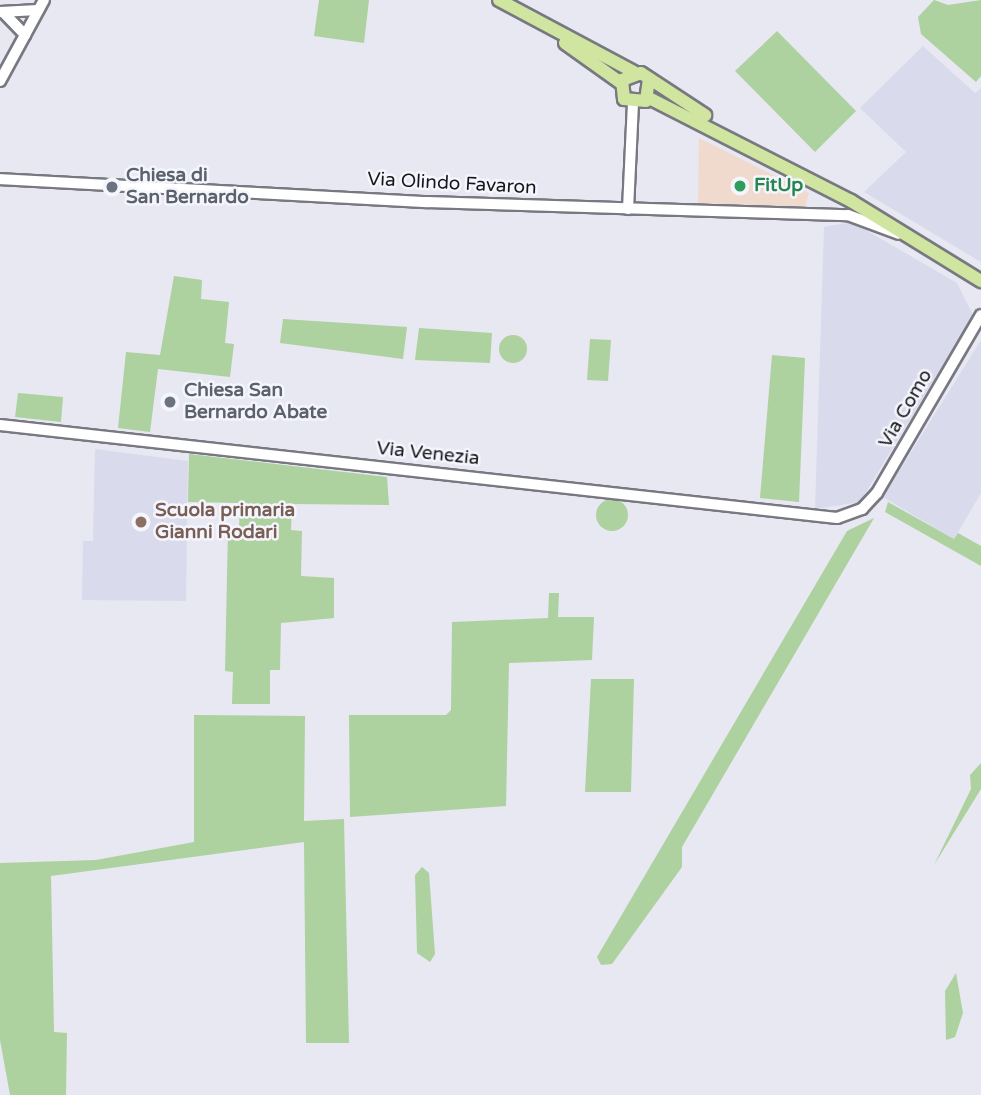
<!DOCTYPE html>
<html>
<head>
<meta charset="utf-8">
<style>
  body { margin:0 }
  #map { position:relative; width:981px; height:1095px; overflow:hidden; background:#e7e8f2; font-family:"Varela Round",sans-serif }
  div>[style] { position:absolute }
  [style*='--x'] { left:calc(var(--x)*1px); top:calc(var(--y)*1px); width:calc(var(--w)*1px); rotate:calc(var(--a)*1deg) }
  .commercial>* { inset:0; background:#f0dace }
  .built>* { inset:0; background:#d9daeb }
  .green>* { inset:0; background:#add19f }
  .round { border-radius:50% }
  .roads { filter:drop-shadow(2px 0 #787881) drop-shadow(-2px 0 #787881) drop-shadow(0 2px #787881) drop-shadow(0 -2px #787881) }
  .secondary>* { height:10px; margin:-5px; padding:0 5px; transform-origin:5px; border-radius:5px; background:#fff }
  .primary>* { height:12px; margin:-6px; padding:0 6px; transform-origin:6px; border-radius:6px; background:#d0e5a0 }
  .dots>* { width:19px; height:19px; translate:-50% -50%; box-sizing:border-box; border:4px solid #f5f6fd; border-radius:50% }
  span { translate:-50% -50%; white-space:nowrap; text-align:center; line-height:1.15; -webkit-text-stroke:5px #f5f6fd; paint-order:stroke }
  .worship-label { font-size:19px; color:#5b616d; font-weight:700 }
  .left { translate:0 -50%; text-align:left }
  .street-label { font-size:19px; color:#161619 }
  .leisure-label { font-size:19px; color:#27864d; font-weight:700 }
  .education-label { font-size:19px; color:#785e54; font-weight:700 }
</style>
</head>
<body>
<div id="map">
  <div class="commercial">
    <div style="clip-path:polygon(699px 138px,809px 193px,805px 207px,698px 203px)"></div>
  </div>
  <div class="built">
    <div style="clip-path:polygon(923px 46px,975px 93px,981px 88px,981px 262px,864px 192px,906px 152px,860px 108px)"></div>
    <div style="clip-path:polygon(852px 222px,957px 283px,973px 315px,860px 502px,815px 509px,824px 227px)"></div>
    <div style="clip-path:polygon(981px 340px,981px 493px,954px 539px,883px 497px)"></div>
    <div style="clip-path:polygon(95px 449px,188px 461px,186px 601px,82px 600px,83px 541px,93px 541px)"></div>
  </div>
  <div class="green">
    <div style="clip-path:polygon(319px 0,369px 0,364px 43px,314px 36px)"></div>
    <div style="clip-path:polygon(934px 0,948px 5px,981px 0,981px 76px,976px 82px,921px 34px,918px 17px)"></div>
    <div style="clip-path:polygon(777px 31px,856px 111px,815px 152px,735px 71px)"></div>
    <div style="clip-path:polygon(174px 276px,202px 280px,201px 299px,229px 302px,225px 343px,234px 344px,230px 377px,158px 369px,150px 432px,118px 428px,126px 352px,160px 355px)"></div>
    <div style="clip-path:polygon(283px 319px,407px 327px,403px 359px,280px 343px)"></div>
    <div style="clip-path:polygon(419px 328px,492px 333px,490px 363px,415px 360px)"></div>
    <div class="round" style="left:499px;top:335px;width:28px;height:28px"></div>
    <div style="clip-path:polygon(590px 339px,611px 340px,608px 381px,587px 380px)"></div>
    <div style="clip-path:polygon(772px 355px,805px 358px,799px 502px,760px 498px)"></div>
    <div style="clip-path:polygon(18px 393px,63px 397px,61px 422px,15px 417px)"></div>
    <div style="clip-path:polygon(189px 454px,387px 477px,389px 505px,292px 504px,291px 530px,302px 531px,301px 576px,334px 578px,334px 618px,281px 623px,280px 670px,270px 670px,270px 704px,232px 704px,233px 672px,225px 671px,228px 529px,239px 529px,240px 503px,188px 502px)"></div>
    <div class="round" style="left:596px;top:499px;width:32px;height:32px"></div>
    <div style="clip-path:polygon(888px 502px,954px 539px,958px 533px,981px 546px,981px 566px,885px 512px)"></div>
    <div style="clip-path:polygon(874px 518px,682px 847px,682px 867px,612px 964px,601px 965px,597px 957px,847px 531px)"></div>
    <div style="clip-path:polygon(549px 593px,559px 593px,558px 617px,594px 617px,592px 660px,509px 663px,506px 806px,350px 817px,349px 715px,446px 715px,451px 710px,452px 622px,548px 618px)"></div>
    <div style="clip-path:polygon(591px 679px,634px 679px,631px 792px,585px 792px)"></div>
    <div style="clip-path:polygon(194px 715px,305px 716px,304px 821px,344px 819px,349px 1043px,306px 1043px,304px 842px,51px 876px,54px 1032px,67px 1033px,66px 1095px,10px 1095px,0 1040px,0 863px,96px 860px,194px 842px)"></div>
    <div style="clip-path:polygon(981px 763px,981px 789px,934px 865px,971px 789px,970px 775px)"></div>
    <div style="clip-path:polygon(422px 867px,429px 873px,435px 954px,430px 962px,417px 953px,415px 875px)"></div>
    <div style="clip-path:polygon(956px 973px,963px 1013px,955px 1037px,946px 1040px,945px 991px)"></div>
  </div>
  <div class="roads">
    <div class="secondary">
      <div style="--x:0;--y:12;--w:38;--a:-3"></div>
      <div style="--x:3;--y:12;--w:32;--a:46"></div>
      <div style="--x:0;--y:81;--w:92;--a:-61.5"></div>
      <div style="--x:0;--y:179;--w:428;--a:3.1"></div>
      <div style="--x:427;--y:202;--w:421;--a:1.8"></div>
      <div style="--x:848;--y:215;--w:54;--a:20.4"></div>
      <div style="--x:628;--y:209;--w:105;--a:-87.3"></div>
      <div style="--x:0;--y:425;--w:842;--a:6.34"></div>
      <div style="--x:837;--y:518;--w:27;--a:-20"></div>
      <div style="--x:862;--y:509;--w:22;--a:-47"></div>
      <div style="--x:877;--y:493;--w:206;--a:-59.7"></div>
    </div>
    <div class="primary">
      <div style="--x:499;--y:0;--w:153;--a:28.1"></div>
      <div style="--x:565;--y:43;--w:69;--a:35.5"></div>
      <div style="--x:649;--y:79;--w:22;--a:98"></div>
      <div style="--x:646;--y:101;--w:22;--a:-175"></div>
      <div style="--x:624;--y:99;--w:19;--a:-96"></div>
      <div style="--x:622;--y:80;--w:20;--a:-20"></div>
      <div style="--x:641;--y:73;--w:77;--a:33.3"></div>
      <div style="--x:649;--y:98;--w:227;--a:27"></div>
      <div style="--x:851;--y:201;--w:153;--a:31.6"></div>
    </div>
  </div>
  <div class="dots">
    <div style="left:740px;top:186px;background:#2e9e5b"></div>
    <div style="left:112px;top:187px;background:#6b7280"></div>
    <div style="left:170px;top:402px;background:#6b7280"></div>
    <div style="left:141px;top:522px;background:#8d6e63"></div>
  </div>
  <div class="worship-label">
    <span class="left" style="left:126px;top:187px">Chiesa di<br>San Bernardo</span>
    <span class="left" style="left:184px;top:402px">Chiesa San<br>Bernardo Abate</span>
  </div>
  <div class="street-label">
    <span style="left:452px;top:184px;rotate:3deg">Via Olindo Favaron</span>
    <span style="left:906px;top:409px;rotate:-60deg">Via Como</span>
    <span style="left:428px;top:454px;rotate:6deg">Via Venezia</span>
  </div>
  <div class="leisure-label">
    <span class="left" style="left:754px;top:186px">FitUp</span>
  </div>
  <div class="education-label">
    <span class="left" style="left:155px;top:522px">Scuola primaria<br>Gianni Rodari</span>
  </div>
</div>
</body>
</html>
